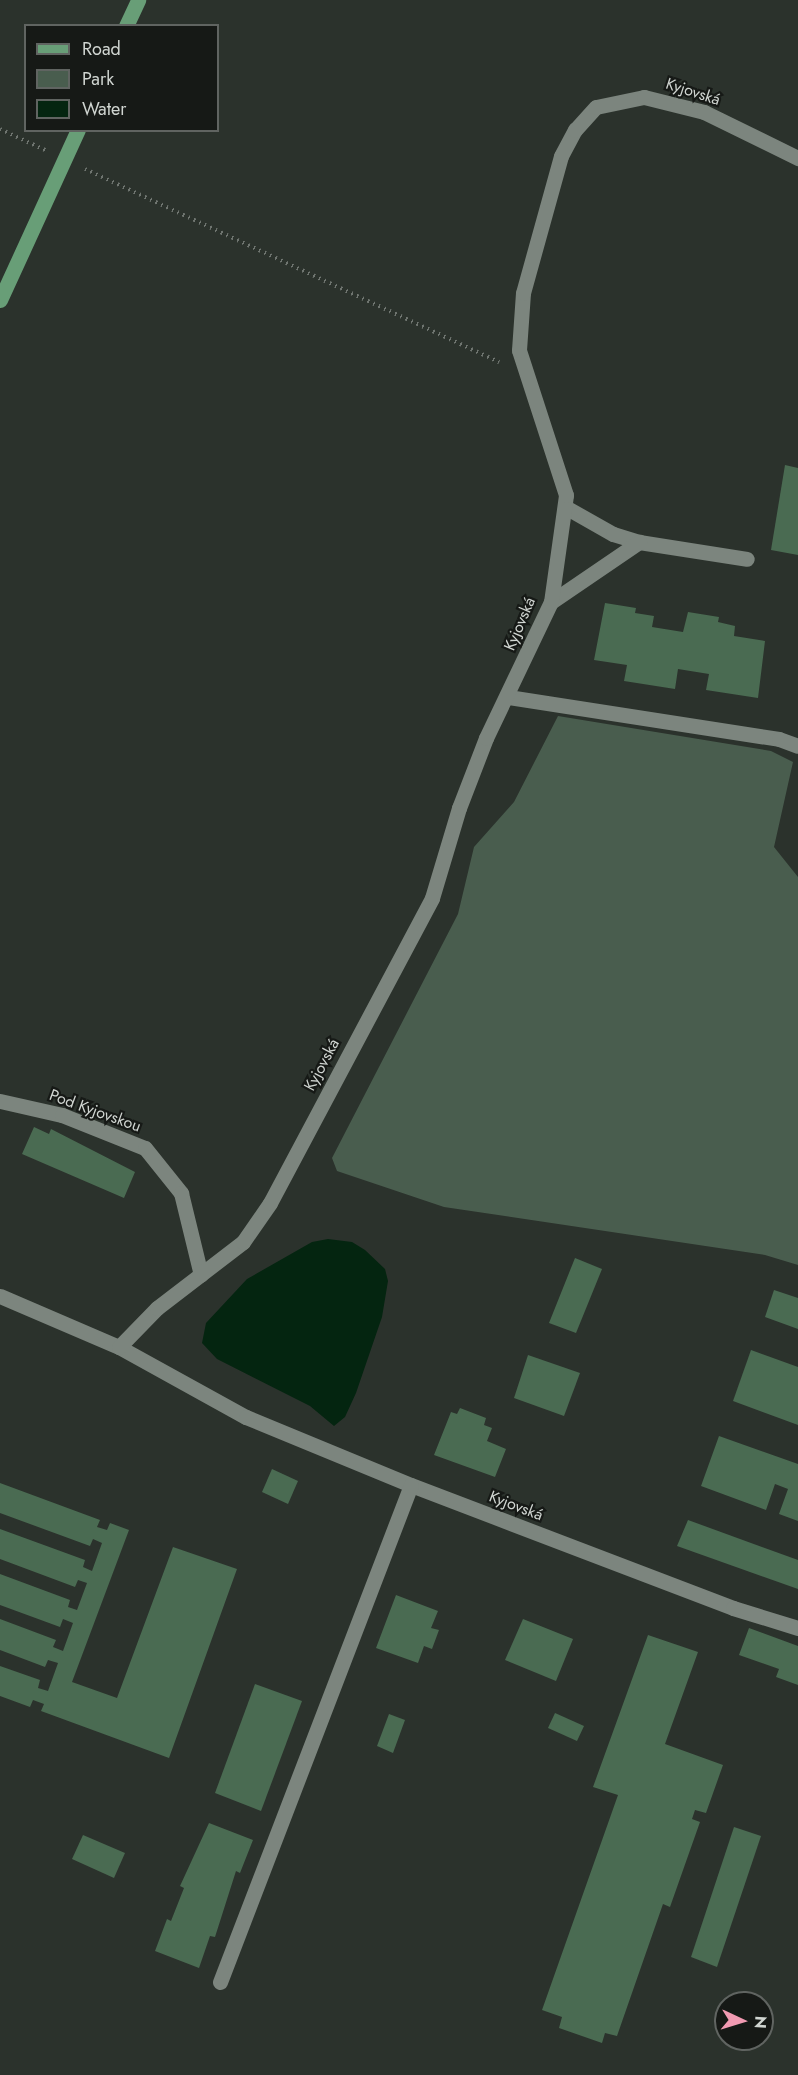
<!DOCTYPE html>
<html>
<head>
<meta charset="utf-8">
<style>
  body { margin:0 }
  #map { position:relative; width:798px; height:2075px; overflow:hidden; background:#2b322c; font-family:Jost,sans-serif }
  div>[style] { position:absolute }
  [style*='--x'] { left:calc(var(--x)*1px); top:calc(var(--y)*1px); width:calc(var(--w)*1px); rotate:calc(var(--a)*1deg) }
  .green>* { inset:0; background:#495d4e }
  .water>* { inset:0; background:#042510 }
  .building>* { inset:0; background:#4a6b52 }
  .path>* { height:4px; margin-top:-2px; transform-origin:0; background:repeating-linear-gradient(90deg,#6f7570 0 1.5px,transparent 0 6px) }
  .minor>* { height:15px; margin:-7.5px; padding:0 7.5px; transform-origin:7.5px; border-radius:7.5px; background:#7c857e }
  .major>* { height:15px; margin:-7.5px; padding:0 7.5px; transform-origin:7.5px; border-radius:7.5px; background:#689e77 }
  span { translate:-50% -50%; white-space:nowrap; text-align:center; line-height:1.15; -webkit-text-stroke:4.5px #161916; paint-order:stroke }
  .street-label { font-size:16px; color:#d0d5d1 }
  .legend { position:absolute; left:24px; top:24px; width:195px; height:108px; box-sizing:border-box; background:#161916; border:2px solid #606461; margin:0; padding:8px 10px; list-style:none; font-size:18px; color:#d0d5d1 }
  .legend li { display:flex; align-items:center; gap:12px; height:30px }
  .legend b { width:30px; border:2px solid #606461 }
  .north { position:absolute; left:714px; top:1991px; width:60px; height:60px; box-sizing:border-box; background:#161916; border:2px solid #606461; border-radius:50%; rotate:94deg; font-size:16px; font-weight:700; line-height:24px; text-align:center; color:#d0d5d1 }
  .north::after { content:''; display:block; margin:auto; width:21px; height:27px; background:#f19ab2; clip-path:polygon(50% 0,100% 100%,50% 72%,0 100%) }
</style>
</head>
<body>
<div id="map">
  <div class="green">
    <div style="clip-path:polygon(558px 716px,771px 751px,793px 762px,774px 847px,798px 877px,798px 1265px,765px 1255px,444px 1207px,337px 1171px,332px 1158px,458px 914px,474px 847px,514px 802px)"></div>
  </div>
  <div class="water">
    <div style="clip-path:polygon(328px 1239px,352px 1242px,365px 1250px,385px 1269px,388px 1281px,382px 1317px,356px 1393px,345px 1417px,334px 1426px,310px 1406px,217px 1359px,202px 1343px,206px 1323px,247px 1279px,312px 1242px)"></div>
  </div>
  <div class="building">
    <div style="clip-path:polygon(785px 465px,798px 468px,798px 555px,771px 550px)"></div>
    <div style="clip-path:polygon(605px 603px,636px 608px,635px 613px,654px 616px,652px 627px,683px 632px,688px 612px,719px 617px,718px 622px,735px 626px,734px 636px,765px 641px,758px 698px,706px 690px,709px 674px,678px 669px,675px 689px,624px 681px,627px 665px,594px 660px)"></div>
    <div style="clip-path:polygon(34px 1127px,49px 1134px,51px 1129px,135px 1172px,124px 1198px,22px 1154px)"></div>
    <div style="clip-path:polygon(575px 1258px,602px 1269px,576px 1333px,549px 1323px)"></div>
    <div style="clip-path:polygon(774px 1290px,798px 1298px,798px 1329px,765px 1317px)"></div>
    <div style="clip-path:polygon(751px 1350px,798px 1367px,798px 1425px,733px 1401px)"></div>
    <div style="clip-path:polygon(528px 1355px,580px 1373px,564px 1416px,514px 1398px)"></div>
    <div style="clip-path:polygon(460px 1408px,486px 1418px,484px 1425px,492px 1428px,487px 1441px,506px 1449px,495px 1477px,434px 1455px,451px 1412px,457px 1414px)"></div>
    <div style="clip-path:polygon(719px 1436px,798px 1464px,798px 1521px,779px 1514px,788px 1489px,775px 1484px,766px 1510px,701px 1486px)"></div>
    <div style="clip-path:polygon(272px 1469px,298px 1481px,288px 1504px,262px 1492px)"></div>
    <div style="clip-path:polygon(0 1483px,100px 1520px,97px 1527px,107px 1530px,110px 1523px,129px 1530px,72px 1682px,117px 1698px,173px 1547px,237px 1569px,169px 1758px,41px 1711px,44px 1704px,33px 1700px,30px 1707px,0 1696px,0 1666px,40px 1680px,38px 1688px,48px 1691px,58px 1663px,48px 1660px,45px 1667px,0 1650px,0 1619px,56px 1640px,53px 1647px,63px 1651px,73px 1623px,63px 1619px,60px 1627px,0 1605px,0 1574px,70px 1600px,68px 1607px,77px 1610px,87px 1583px,78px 1580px,75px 1587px,0 1559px,0 1529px,85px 1560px,83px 1567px,92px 1571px,102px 1543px,93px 1539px,90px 1546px,0 1513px)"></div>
    <div style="clip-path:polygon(688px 1520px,798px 1560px,798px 1589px,677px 1546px)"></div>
    <div style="clip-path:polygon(396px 1595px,438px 1611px,431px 1628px,439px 1630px,432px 1649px,424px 1646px,418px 1663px,376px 1648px)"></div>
    <div style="clip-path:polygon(523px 1619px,573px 1639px,556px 1681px,505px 1660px)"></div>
    <div style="clip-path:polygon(749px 1628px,798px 1646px,798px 1685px,776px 1677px,779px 1669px,739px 1655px)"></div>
    <div style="clip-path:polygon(648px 1635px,698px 1652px,665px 1744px,723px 1765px,706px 1813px,695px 1810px,692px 1819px,700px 1822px,670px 1907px,663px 1904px,617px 2036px,605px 2033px,602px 2043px,559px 2028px,562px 2017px,542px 2010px,618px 1795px,593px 1787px)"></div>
    <div style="clip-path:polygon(255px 1684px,302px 1701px,261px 1811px,215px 1793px)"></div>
    <div style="clip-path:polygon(555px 1713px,584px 1726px,577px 1741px,548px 1728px)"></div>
    <div style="clip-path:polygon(389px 1714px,405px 1720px,393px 1753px,377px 1746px)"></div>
    <div style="clip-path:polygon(209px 1823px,253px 1840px,240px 1873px,236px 1871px,215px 1937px,210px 1936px,199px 1968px,155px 1951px,167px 1919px,171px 1921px,184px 1888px,180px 1886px)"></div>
    <div style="clip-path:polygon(734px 1827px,761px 1836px,717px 1967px,691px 1957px)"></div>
    <div style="clip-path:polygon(83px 1835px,125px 1853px,114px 1878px,72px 1859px)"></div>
  </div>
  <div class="path">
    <div style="--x:0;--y:129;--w:50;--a:25"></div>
    <div style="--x:85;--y:169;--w:457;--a:25"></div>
  </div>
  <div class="minor">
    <div style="--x:567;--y:508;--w:53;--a:29.5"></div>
    <div style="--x:613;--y:534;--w:27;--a:17"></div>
    <div style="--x:639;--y:542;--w:109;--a:8.9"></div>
    <div style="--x:551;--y:602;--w:107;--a:-34.3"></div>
    <div style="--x:508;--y:697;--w:274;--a:8.8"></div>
    <div style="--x:779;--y:739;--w:20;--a:20"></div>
    <div style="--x:0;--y:1101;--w:64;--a:12.7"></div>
    <div style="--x:62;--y:1115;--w:89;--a:21.7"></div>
    <div style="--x:145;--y:1148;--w:58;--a:51.3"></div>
    <div style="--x:181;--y:1193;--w:84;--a:76.3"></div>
    <div style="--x:0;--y:1296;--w:129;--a:23.2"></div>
    <div style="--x:119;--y:1347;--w:145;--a:28.9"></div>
    <div style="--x:246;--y:1417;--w:178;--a:22.4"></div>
    <div style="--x:411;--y:1485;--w:345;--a:20.9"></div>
    <div style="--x:733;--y:1608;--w:68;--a:17.1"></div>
    <div style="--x:119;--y:1347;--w:54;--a:-45.7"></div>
    <div style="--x:157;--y:1308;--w:108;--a:-37.5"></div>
    <div style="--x:243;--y:1242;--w:47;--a:-55.3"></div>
    <div style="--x:270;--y:1203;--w:345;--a:-62"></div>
    <div style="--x:432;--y:898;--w:94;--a:-73.3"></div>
    <div style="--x:459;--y:808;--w:75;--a:-68.9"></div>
    <div style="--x:486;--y:738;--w:151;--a:-64.5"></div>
    <div style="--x:551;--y:602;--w:108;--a:-82"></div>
    <div style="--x:566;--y:495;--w:152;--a:-108"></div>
    <div style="--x:519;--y:350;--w:57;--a:-86"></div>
    <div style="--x:523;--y:293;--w:142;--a:-74.5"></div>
    <div style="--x:561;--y:156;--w:30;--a:-62"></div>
    <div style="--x:575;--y:130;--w:31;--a:-48"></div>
    <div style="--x:596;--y:107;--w:49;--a:-11.8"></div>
    <div style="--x:644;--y:97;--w:62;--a:14"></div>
    <div style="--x:704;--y:112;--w:105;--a:26.1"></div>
    <div style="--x:220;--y:1982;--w:532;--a:-68.98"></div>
  </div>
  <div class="major">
    <div style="--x:126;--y:26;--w:29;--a:-65"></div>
    <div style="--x:0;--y:300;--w:187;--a:-65.4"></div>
  </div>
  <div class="street-label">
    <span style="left:693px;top:92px;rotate:18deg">Kyjovská</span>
    <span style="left:520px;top:624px;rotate:-67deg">Kyjovská</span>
    <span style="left:322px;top:1065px;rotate:-62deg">Kyjovská</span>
    <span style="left:95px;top:1111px;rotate:20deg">Pod Kyjovskou</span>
    <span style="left:516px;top:1506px;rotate:21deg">Kyjovská</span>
  </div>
  <ul class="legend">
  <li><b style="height:8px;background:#689e77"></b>Road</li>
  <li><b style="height:16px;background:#495d4e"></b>Park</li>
  <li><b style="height:16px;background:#042510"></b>Water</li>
  </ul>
  <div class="north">N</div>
</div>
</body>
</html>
